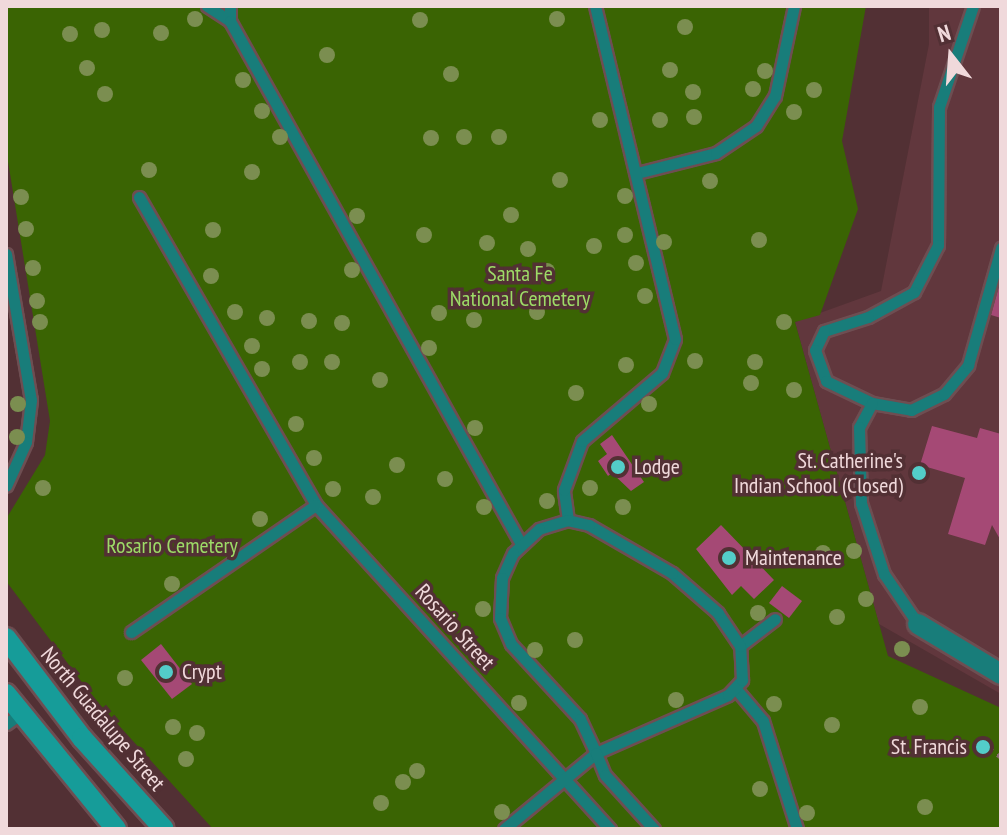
<!DOCTYPE html>
<html>
<head>
<meta charset="utf-8">
<style>
  body { margin:0 }
  #map { position:relative; width:1007px; height:835px; overflow:hidden; background:#523034; font-family:"PT Sans Narrow",sans-serif }
  div>[style] { position:absolute }
  [style*='--x'] { left:calc(var(--x)*1px); top:calc(var(--y)*1px); width:calc(var(--w)*1px); rotate:calc(var(--a)*1deg) }
  .built>* { inset:0; background:#61373d }
  .green>* { inset:0; background:#3a6403 }
  .building>* { inset:0; background:#a54975 }
  .path>* { height:4px; margin-top:-2px; transform-origin:0; background:repeating-linear-gradient(90deg,#8a6c6f 0 6px,transparent 0 12px) }
  .roads { filter:drop-shadow(2px 0 #6e4e52) drop-shadow(-2px 0 #6e4e52) drop-shadow(0 2px #6e4e52) drop-shadow(0 -2px #6e4e52) }
  .lane>* { height:11px; margin:-5.5px; padding:0 5.5px; transform-origin:5.5px; border-radius:5.5px; background:#187d7a }
  .street>* { height:20px; margin:-10px; padding:0 10px; transform-origin:10px; border-radius:10px; background:#187d7a }
  .secondary>* { height:20px; margin:-10px; padding:0 10px; transform-origin:10px; border-radius:10px; background:#169c99 }
  .trees>* { width:16px; height:16px; margin:-8px; border-radius:50%; background:#7b8e50 }
  .dots>* { width:22px; height:22px; translate:-50% -50%; box-sizing:border-box; border:4px solid #523034; border-radius:50% }
  span { translate:-50% -50%; white-space:nowrap; text-align:center; line-height:1.15; -webkit-text-stroke:7px #523034; paint-order:stroke }
  .park-label { font-size:22px; color:#9ddb67 }
  .poi-label { font-size:22px; color:#f0d9db }
  .right { translate:-100% -50%; text-align:right }
  .left { translate:0 -50%; text-align:left }
  .street-label { font-size:22px; color:#f0d9db }
  .frame { position:absolute; inset:0; border:8px solid #f0d9db; pointer-events:none }
  .north { position:absolute; left:911px; top:16px; width:80px; height:80px; -webkit-text-stroke:6px #523034; paint-order:stroke; rotate:343deg; font-size:22px; font-weight:700; line-height:32px; text-align:center; color:#f0d9db }
  .north::after { content:''; display:block; margin:auto; width:28px; height:36px; background:#f0d9db; clip-path:polygon(50% 0,100% 100%,50% 72%,0 100%) }
</style>
</head>
<body>
<div id="map">
  <div class="built">
    <div style="clip-path:polygon(929px 6px,1001px 6px,1001px 694px,879px 624px,795px 322px,881px 291px,929px 44px)"></div>
  </div>
  <div class="green">
    <div style="clip-path:polygon(6px 6px,866px 6px,842px 141px,858px 209px,820px 315px,795px 322px,888px 656px,1001px 708px,1001px 829px,213px 829px,93px 697px,6px 581px,6px 519px,45px 455px,50px 421px,6px 149px)"></div>
  </div>
  <div class="building">
    <div style="clip-path:polygon(1000px 282px,1001px 282px,1001px 318px,991px 315px)"></div>
    <div style="clip-path:polygon(932px 426px,977px 438px,980px 428px,1001px 434px,1001px 541px,992px 525px,985px 545px,948px 534px,965px 478px,920px 465px)"></div>
    <div style="clip-path:polygon(612px 435px,644px 482px,631px 491px,612px 473px,608px 476px,598px 461px,607px 454px,600px 444px)"></div>
    <div style="clip-path:polygon(721px 525px,774px 580px,754px 599px,741px 586px,732px 595px,696px 549px)"></div>
    <div style="clip-path:polygon(782px 586px,802px 601px,789px 618px,769px 603px)"></div>
    <div style="clip-path:polygon(161px 644px,192px 684px,172px 699px,141px 660px)"></div>
  </div>
  <div class="path">
    <div style="--x:988;--y:747;--w:17;--a:40"></div>
  </div>
  <div class="roads">
    <div class="lane">
      <div style="--x:207;--y:6;--w:27;--a:33"></div>
      <div style="--x:230;--y:6;--w:15;--a:90"></div>
      <div style="--x:230;--y:21;--w:599;--a:60.91"></div>
      <div style="--x:973;--y:6;--w:107;--a:108.6"></div>
      <div style="--x:939;--y:107;--w:138;--a:90.4"></div>
      <div style="--x:938;--y:245;--w:53;--a:117.1"></div>
      <div style="--x:914;--y:292;--w:52;--a:151.5"></div>
      <div style="--x:868;--y:317;--w:46;--a:162.3"></div>
      <div style="--x:824;--y:331;--w:21;--a:115"></div>
      <div style="--x:815;--y:350;--w:33;--a:70"></div>
      <div style="--x:826;--y:381;--w:51;--a:25.6"></div>
      <div style="--x:872;--y:403;--w:40;--a:10"></div>
      <div style="--x:911;--y:410;--w:37;--a:-26"></div>
      <div style="--x:944;--y:394;--w:38;--a:-50"></div>
      <div style="--x:968;--y:365;--w:122;--a:-74.2"></div>
      <div style="--x:637;--y:173;--w:81;--a:-14.2"></div>
      <div style="--x:716;--y:153;--w:48;--a:-34"></div>
      <div style="--x:756;--y:126;--w:36;--a:-58"></div>
      <div style="--x:775;--y:96;--w:92;--a:-78.1"></div>
      <div style="--x:139;--y:197;--w:355;--a:60.1"></div>
      <div style="--x:316;--y:505;--w:438;--a:47.8"></div>
      <div style="--x:6;--y:254;--w:148;--a:80.3"></div>
      <div style="--x:31;--y:400;--w:42;--a:96.8"></div>
      <div style="--x:26;--y:442;--w:48;--a:114.4"></div>
      <div style="--x:872;--y:403;--w:27;--a:118"></div>
      <div style="--x:859;--y:427;--w:76;--a:88.5"></div>
      <div style="--x:861;--y:503;--w:75;--a:72.1"></div>
      <div style="--x:884;--y:574;--w:60;--a:55.8"></div>
      <div style="--x:568;--y:520;--w:30;--a:-98"></div>
      <div style="--x:564;--y:490;--w:52;--a:-69.8"></div>
      <div style="--x:582;--y:441;--w:105;--a:-40.4"></div>
      <div style="--x:662;--y:373;--w:36;--a:-69"></div>
      <div style="--x:675;--y:339;--w:342;--a:-103.5"></div>
      <div style="--x:131;--y:632;--w:224;--a:-34.5"></div>
      <div style="--x:740;--y:646;--w:44;--a:-37.6"></div>
      <div style="--x:736;--y:689;--w:42;--a:49.8"></div>
      <div style="--x:763;--y:721;--w:113;--a:72.5"></div>
      <div style="--x:6;--y:724;--w:19;--a:-36"></div>
      <div style="--x:504;--y:829;--w:119;--a:-39.6"></div>
      <div style="--x:596;--y:753;--w:144;--a:-23.7"></div>
      <div style="--x:728;--y:695;--w:21;--a:-47"></div>
      <div style="--x:742;--y:680;--w:34;--a:-93"></div>
      <div style="--x:740;--y:646;--w:40;--a:-124"></div>
      <div style="--x:718;--y:613;--w:61;--a:-139"></div>
      <div style="--x:672;--y:573;--w:96;--a:-150"></div>
      <div style="--x:589;--y:525;--w:22;--a:-167"></div>
      <div style="--x:568;--y:520;--w:30;--a:163"></div>
      <div style="--x:539;--y:529;--w:35;--a:137"></div>
      <div style="--x:513;--y:553;--w:27;--a:114"></div>
      <div style="--x:502;--y:578;--w:40;--a:92.9"></div>
      <div style="--x:500;--y:618;--w:28;--a:67"></div>
      <div style="--x:511;--y:644;--w:102;--a:47.4"></div>
      <div style="--x:580;--y:719;--w:38;--a:65"></div>
      <div style="--x:596;--y:753;--w:24;--a:68"></div>
      <div style="--x:605;--y:775;--w:73;--a:47.8"></div>
    </div>
    <div class="street">
      <div style="--x:918;--y:624;--w:97;--a:31.1"></div>
    </div>
    <div class="secondary">
      <div style="--x:6;--y:638;--w:126;--a:52.8"></div>
      <div style="--x:82;--y:738;--w:122;--a:48"></div>
      <div style="--x:6;--y:694;--w:174;--a:50.8"></div>
    </div>
  </div>
  <div class="trees">
    <div style="left:195px;top:19px"></div>
    <div style="left:557px;top:19px"></div>
    <div style="left:420px;top:20px"></div>
    <div style="left:685px;top:27px"></div>
    <div style="left:102px;top:30px"></div>
    <div style="left:161px;top:33px"></div>
    <div style="left:70px;top:34px"></div>
    <div style="left:327px;top:55px"></div>
    <div style="left:87px;top:68px"></div>
    <div style="left:670px;top:70px"></div>
    <div style="left:765px;top:71px"></div>
    <div style="left:451px;top:74px"></div>
    <div style="left:243px;top:80px"></div>
    <div style="left:753px;top:89px"></div>
    <div style="left:814px;top:90px"></div>
    <div style="left:693px;top:92px"></div>
    <div style="left:105px;top:94px"></div>
    <div style="left:262px;top:111px"></div>
    <div style="left:794px;top:112px"></div>
    <div style="left:694px;top:117px"></div>
    <div style="left:600px;top:120px"></div>
    <div style="left:660px;top:120px"></div>
    <div style="left:280px;top:137px"></div>
    <div style="left:464px;top:137px"></div>
    <div style="left:499px;top:137px"></div>
    <div style="left:431px;top:138px"></div>
    <div style="left:149px;top:170px"></div>
    <div style="left:252px;top:172px"></div>
    <div style="left:560px;top:180px"></div>
    <div style="left:710px;top:181px"></div>
    <div style="left:625px;top:196px"></div>
    <div style="left:21px;top:197px"></div>
    <div style="left:511px;top:215px"></div>
    <div style="left:357px;top:216px"></div>
    <div style="left:26px;top:229px"></div>
    <div style="left:213px;top:230px"></div>
    <div style="left:424px;top:235px"></div>
    <div style="left:625px;top:235px"></div>
    <div style="left:759px;top:240px"></div>
    <div style="left:664px;top:242px"></div>
    <div style="left:487px;top:243px"></div>
    <div style="left:594px;top:246px"></div>
    <div style="left:528px;top:249px"></div>
    <div style="left:636px;top:263px"></div>
    <div style="left:33px;top:268px"></div>
    <div style="left:352px;top:270px"></div>
    <div style="left:547px;top:271px"></div>
    <div style="left:211px;top:276px"></div>
    <div style="left:645px;top:296px"></div>
    <div style="left:37px;top:301px"></div>
    <div style="left:235px;top:312px"></div>
    <div style="left:537px;top:312px"></div>
    <div style="left:439px;top:313px"></div>
    <div style="left:267px;top:318px"></div>
    <div style="left:474px;top:320px"></div>
    <div style="left:309px;top:321px"></div>
    <div style="left:40px;top:322px"></div>
    <div style="left:784px;top:322px"></div>
    <div style="left:342px;top:323px"></div>
    <div style="left:252px;top:346px"></div>
    <div style="left:429px;top:348px"></div>
    <div style="left:695px;top:361px"></div>
    <div style="left:300px;top:362px"></div>
    <div style="left:332px;top:362px"></div>
    <div style="left:755px;top:362px"></div>
    <div style="left:626px;top:365px"></div>
    <div style="left:262px;top:369px"></div>
    <div style="left:380px;top:380px"></div>
    <div style="left:751px;top:383px"></div>
    <div style="left:794px;top:390px"></div>
    <div style="left:576px;top:393px"></div>
    <div style="left:18px;top:404px"></div>
    <div style="left:649px;top:404px"></div>
    <div style="left:296px;top:424px"></div>
    <div style="left:475px;top:428px"></div>
    <div style="left:17px;top:437px"></div>
    <div style="left:314px;top:458px"></div>
    <div style="left:397px;top:465px"></div>
    <div style="left:445px;top:479px"></div>
    <div style="left:43px;top:488px"></div>
    <div style="left:590px;top:488px"></div>
    <div style="left:333px;top:489px"></div>
    <div style="left:373px;top:497px"></div>
    <div style="left:547px;top:501px"></div>
    <div style="left:484px;top:507px"></div>
    <div style="left:623px;top:507px"></div>
    <div style="left:260px;top:519px"></div>
    <div style="left:854px;top:551px"></div>
    <div style="left:823px;top:553px"></div>
    <div style="left:172px;top:584px"></div>
    <div style="left:866px;top:599px"></div>
    <div style="left:483px;top:609px"></div>
    <div style="left:758px;top:613px"></div>
    <div style="left:837px;top:617px"></div>
    <div style="left:575px;top:640px"></div>
    <div style="left:902px;top:649px"></div>
    <div style="left:535px;top:650px"></div>
    <div style="left:125px;top:678px"></div>
    <div style="left:676px;top:700px"></div>
    <div style="left:519px;top:703px"></div>
    <div style="left:774px;top:704px"></div>
    <div style="left:920px;top:707px"></div>
    <div style="left:832px;top:725px"></div>
    <div style="left:173px;top:727px"></div>
    <div style="left:197px;top:733px"></div>
    <div style="left:186px;top:759px"></div>
    <div style="left:417px;top:771px"></div>
    <div style="left:403px;top:782px"></div>
    <div style="left:760px;top:789px"></div>
    <div style="left:381px;top:803px"></div>
    <div style="left:925px;top:807px"></div>
    <div style="left:502px;top:812px"></div>
    <div style="left:807px;top:813px"></div>
  </div>
  <div class="dots">
    <div style="left:618px;top:467px;background:#53cdc9"></div>
    <div style="left:919px;top:473px;background:#53cdc9"></div>
    <div style="left:729px;top:558px;background:#53cdc9"></div>
    <div style="left:166px;top:672px;background:#53cdc9"></div>
    <div style="left:983px;top:747px;background:#53cdc9"></div>
  </div>
  <div class="park-label">
    <span style="left:520px;top:286px">Santa Fe<br>National Cemetery</span>
    <span style="left:172px;top:546px">Rosario Cemetery</span>
  </div>
  <div class="poi-label">
    <span class="right" style="left:903px;top:473px">St. Catherine's<br>Indian School (Closed)</span>
    <span class="left" style="left:634px;top:467px">Lodge</span>
    <span class="left" style="left:745px;top:558px">Maintenance</span>
    <span class="left" style="left:182px;top:672px">Crypt</span>
    <span class="right" style="left:967px;top:747px">St. Francis</span>
  </div>
  <div class="street-label">
    <span style="left:455px;top:627px;rotate:48deg">Rosario Street</span>
    <span style="left:103px;top:719px;rotate:50deg">North Guadalupe Street</span>
  </div>
  <div class="frame"></div>
  <div class="north">N</div>
</div>
</body>
</html>
